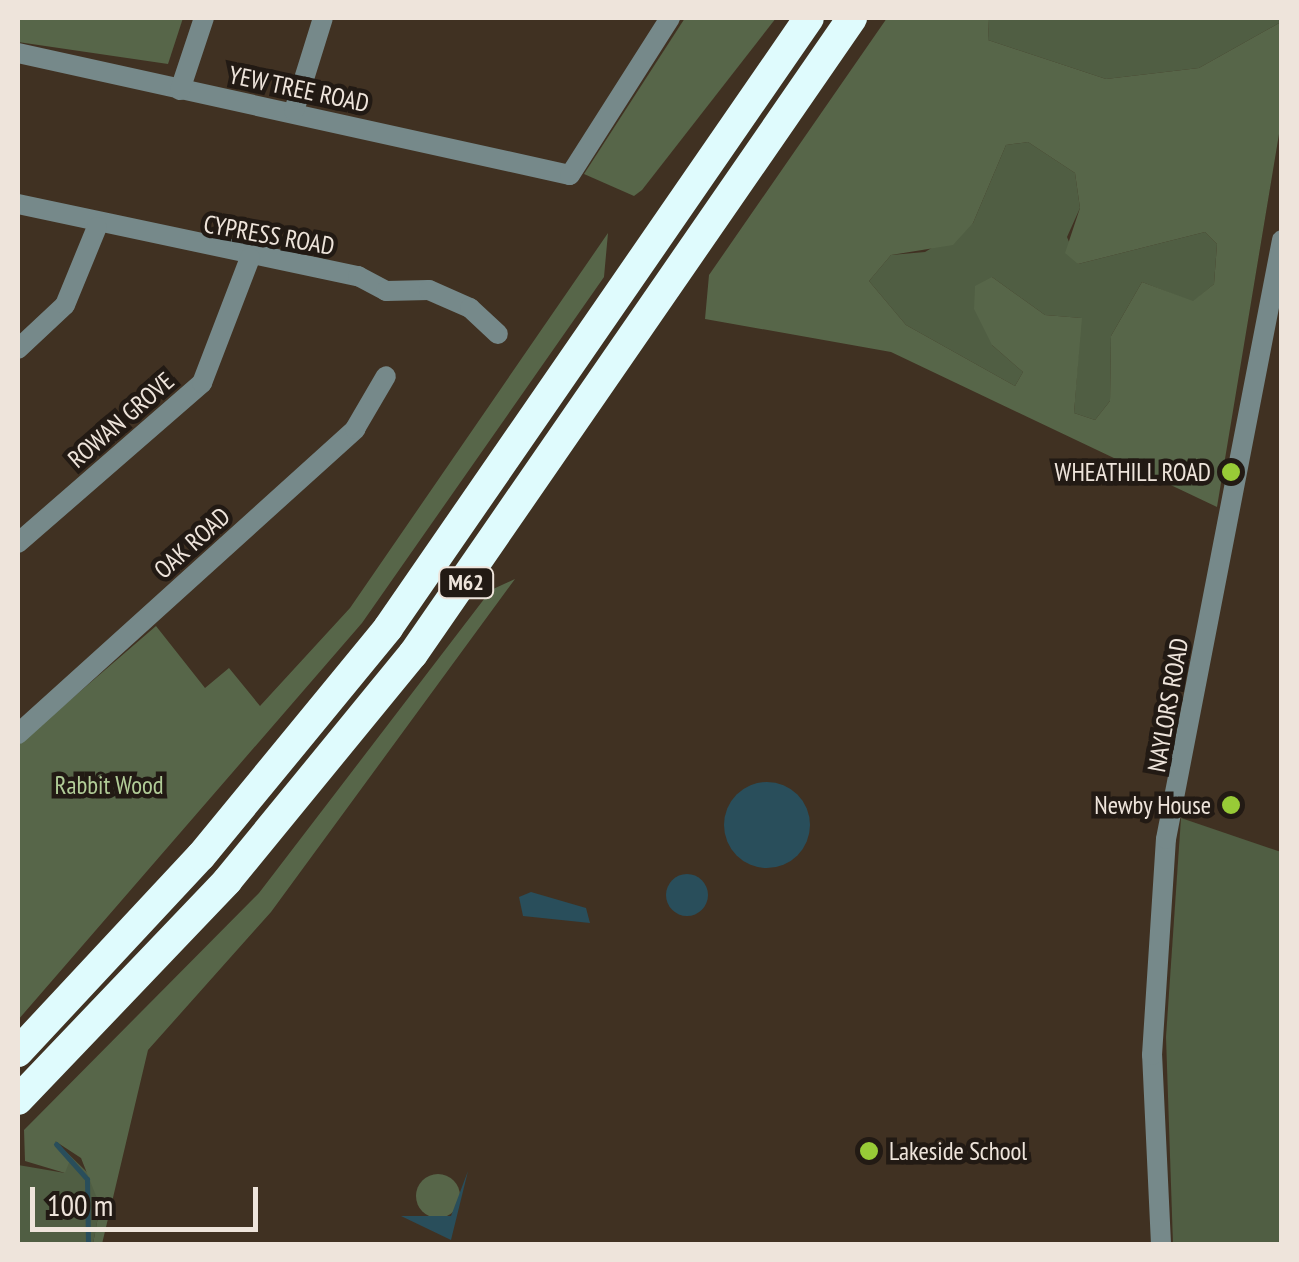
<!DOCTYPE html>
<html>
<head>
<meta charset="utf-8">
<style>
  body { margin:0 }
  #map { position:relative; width:1299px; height:1262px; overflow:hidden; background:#403122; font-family:"PT Sans Narrow",sans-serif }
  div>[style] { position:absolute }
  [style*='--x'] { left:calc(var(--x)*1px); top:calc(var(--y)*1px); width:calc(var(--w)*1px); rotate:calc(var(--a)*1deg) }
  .green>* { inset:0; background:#505e43 }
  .forest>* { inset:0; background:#576649 }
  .round { border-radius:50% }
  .water>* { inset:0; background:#294e5b }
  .stream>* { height:5px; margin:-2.5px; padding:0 2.5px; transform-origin:2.5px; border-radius:2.5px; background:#294e5b }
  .minor>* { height:20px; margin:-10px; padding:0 10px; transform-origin:10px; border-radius:10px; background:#76898a }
  .highway>* { height:30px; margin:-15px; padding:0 15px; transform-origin:15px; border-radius:15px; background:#dffbfd }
  .dots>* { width:28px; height:28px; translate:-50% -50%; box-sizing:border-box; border:5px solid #221a14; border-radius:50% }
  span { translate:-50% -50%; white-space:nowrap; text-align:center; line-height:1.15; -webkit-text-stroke:9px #221a14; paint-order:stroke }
  .shield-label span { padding:2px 8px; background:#221a14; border:2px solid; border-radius:8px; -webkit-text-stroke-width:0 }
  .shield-label { font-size:22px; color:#eee4db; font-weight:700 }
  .street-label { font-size:25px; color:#eee4db }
  .poi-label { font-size:25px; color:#eee4db }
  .right { translate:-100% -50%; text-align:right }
  .left { translate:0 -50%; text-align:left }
  .park-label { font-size:25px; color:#b1cc97 }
  .frame { position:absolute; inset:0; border:20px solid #eee4db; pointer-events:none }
  .scale { position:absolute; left:30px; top:1187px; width:228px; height:45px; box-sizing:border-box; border:5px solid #eee4db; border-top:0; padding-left:12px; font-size:30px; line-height:35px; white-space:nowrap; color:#eee4db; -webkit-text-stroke:8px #221a14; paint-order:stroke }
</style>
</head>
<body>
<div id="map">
  <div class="green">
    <div style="clip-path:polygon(989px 18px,1281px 18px,1281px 22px,1199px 68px,1106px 79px,988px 40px)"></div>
    <div style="clip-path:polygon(1028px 142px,1075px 173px,1080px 208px,1067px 237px,1078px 264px,1205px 232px,1217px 244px,1214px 284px,1193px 302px,1142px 282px,1111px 336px,1110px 401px,1095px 420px,1074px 413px,1081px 318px,1045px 315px,992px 277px,992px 345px,1023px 372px,1015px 386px,906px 325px,869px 281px,891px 255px,925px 252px,973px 223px,1006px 145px)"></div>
    <div style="clip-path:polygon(1181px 818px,1281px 852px,1281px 1244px,1173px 1244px,1166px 1037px)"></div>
    <div style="clip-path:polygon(55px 1141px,89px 1174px,100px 1206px,93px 1244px,18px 1244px,18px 1165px,65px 1173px)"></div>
  </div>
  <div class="forest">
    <div style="clip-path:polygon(18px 18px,183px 18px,168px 64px,18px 42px)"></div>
    <div style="clip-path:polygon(685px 18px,776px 18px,642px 190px,634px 196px,584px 174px)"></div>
    <div style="clip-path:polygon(evenodd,887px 18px,989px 18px,988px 40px,1106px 79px,1199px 68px,1281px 22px,1281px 122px,1217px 507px,891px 352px,705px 319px,709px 275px,887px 18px,1028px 142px,1075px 173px,1080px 208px,1065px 253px,1078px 264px,1205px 232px,1217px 244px,1214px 284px,1193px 301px,1142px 282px,1111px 336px,1110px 401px,1095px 420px,1074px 413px,1082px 318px,1045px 315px,992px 277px,975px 286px,974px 309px,992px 345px,1023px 372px,1015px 386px,906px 325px,869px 281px,891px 255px,953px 245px,973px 223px,1006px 145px,1028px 142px)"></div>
    <div style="clip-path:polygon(608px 233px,604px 277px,362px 623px,18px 1020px,18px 745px,156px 626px,205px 688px,229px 668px,260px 706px,350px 608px)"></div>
    <div style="clip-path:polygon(515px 579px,271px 912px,148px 1050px,102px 1244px,93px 1244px,100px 1206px,81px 1158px,55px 1141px,70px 1160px,65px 1173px,25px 1161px,24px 1130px,259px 893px,491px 590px)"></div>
    <div class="round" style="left:416px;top:1174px;width:44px;height:44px"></div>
  </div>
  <div class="water">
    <div class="round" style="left:724px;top:782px;width:86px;height:86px"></div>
    <div class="round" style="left:666px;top:874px;width:42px;height:42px"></div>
    <div style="clip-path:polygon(531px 892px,586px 908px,590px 923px,523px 916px,519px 897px)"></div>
    <div style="clip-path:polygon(468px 1171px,451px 1240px,401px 1216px,451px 1216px)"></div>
  </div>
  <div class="stream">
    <div style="--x:56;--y:1144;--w:47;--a:48.5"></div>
    <div style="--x:87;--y:1179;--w:65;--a:89.1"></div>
  </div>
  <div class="minor">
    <div style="--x:18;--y:53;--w:565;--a:12.46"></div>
    <div style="--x:570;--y:175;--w:186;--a:-57.5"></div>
    <div style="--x:180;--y:90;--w:76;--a:-71.6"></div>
    <div style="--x:294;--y:111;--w:97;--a:-72.7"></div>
    <div style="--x:18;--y:204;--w:348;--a:12"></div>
    <div style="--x:358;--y:276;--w:32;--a:28"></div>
    <div style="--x:386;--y:291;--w:43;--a:-1.3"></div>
    <div style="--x:429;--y:290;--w:45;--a:23.7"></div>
    <div style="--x:470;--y:308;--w:38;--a:43"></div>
    <div style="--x:18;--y:349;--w:64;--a:-43.1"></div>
    <div style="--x:65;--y:305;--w:84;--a:-67.7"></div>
    <div style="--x:18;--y:543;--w:244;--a:-41"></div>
    <div style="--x:202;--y:383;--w:134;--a:-69"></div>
    <div style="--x:18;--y:734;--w:455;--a:-42.1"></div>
    <div style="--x:355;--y:429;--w:61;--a:-59.7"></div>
    <div style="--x:1161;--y:1244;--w:189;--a:-92.7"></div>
    <div style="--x:1152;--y:1055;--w:216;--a:-86.3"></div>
    <div style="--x:1166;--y:839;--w:610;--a:-79.04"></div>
  </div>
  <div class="highway">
    <div style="--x:18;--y:1052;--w:268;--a:-47"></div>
    <div style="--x:201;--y:856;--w:295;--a:-50.6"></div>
    <div style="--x:388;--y:628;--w:741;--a:-55.39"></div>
    <div style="--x:18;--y:1100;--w:303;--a:-46.3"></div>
    <div style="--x:227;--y:881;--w:293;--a:-50.7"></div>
    <div style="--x:413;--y:654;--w:773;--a:-55.38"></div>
  </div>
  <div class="dots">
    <div style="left:1231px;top:472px;background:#98cb37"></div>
    <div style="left:1231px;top:805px;background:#98cb37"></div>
    <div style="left:869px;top:1151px;background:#98cb37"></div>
  </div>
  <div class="shield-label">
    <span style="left:466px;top:583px">M62</span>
  </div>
  <div class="street-label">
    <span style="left:299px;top:89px;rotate:12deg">YEW TREE ROAD</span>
    <span style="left:269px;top:235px;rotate:10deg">CYPRESS ROAD</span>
    <span style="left:121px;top:420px;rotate:-41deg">ROWAN GROVE</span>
    <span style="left:192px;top:543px;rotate:-42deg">OAK ROAD</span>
    <span style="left:1168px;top:705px;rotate:-80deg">NAYLORS ROAD</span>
  </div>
  <div class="poi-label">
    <span class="right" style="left:1211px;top:472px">WHEATHILL ROAD</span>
    <span class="right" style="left:1211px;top:805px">Newby House</span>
    <span class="left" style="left:889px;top:1151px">Lakeside School</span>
  </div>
  <div class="park-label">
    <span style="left:109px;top:785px">Rabbit Wood</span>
  </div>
  <div class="frame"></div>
  <div class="scale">100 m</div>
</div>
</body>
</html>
